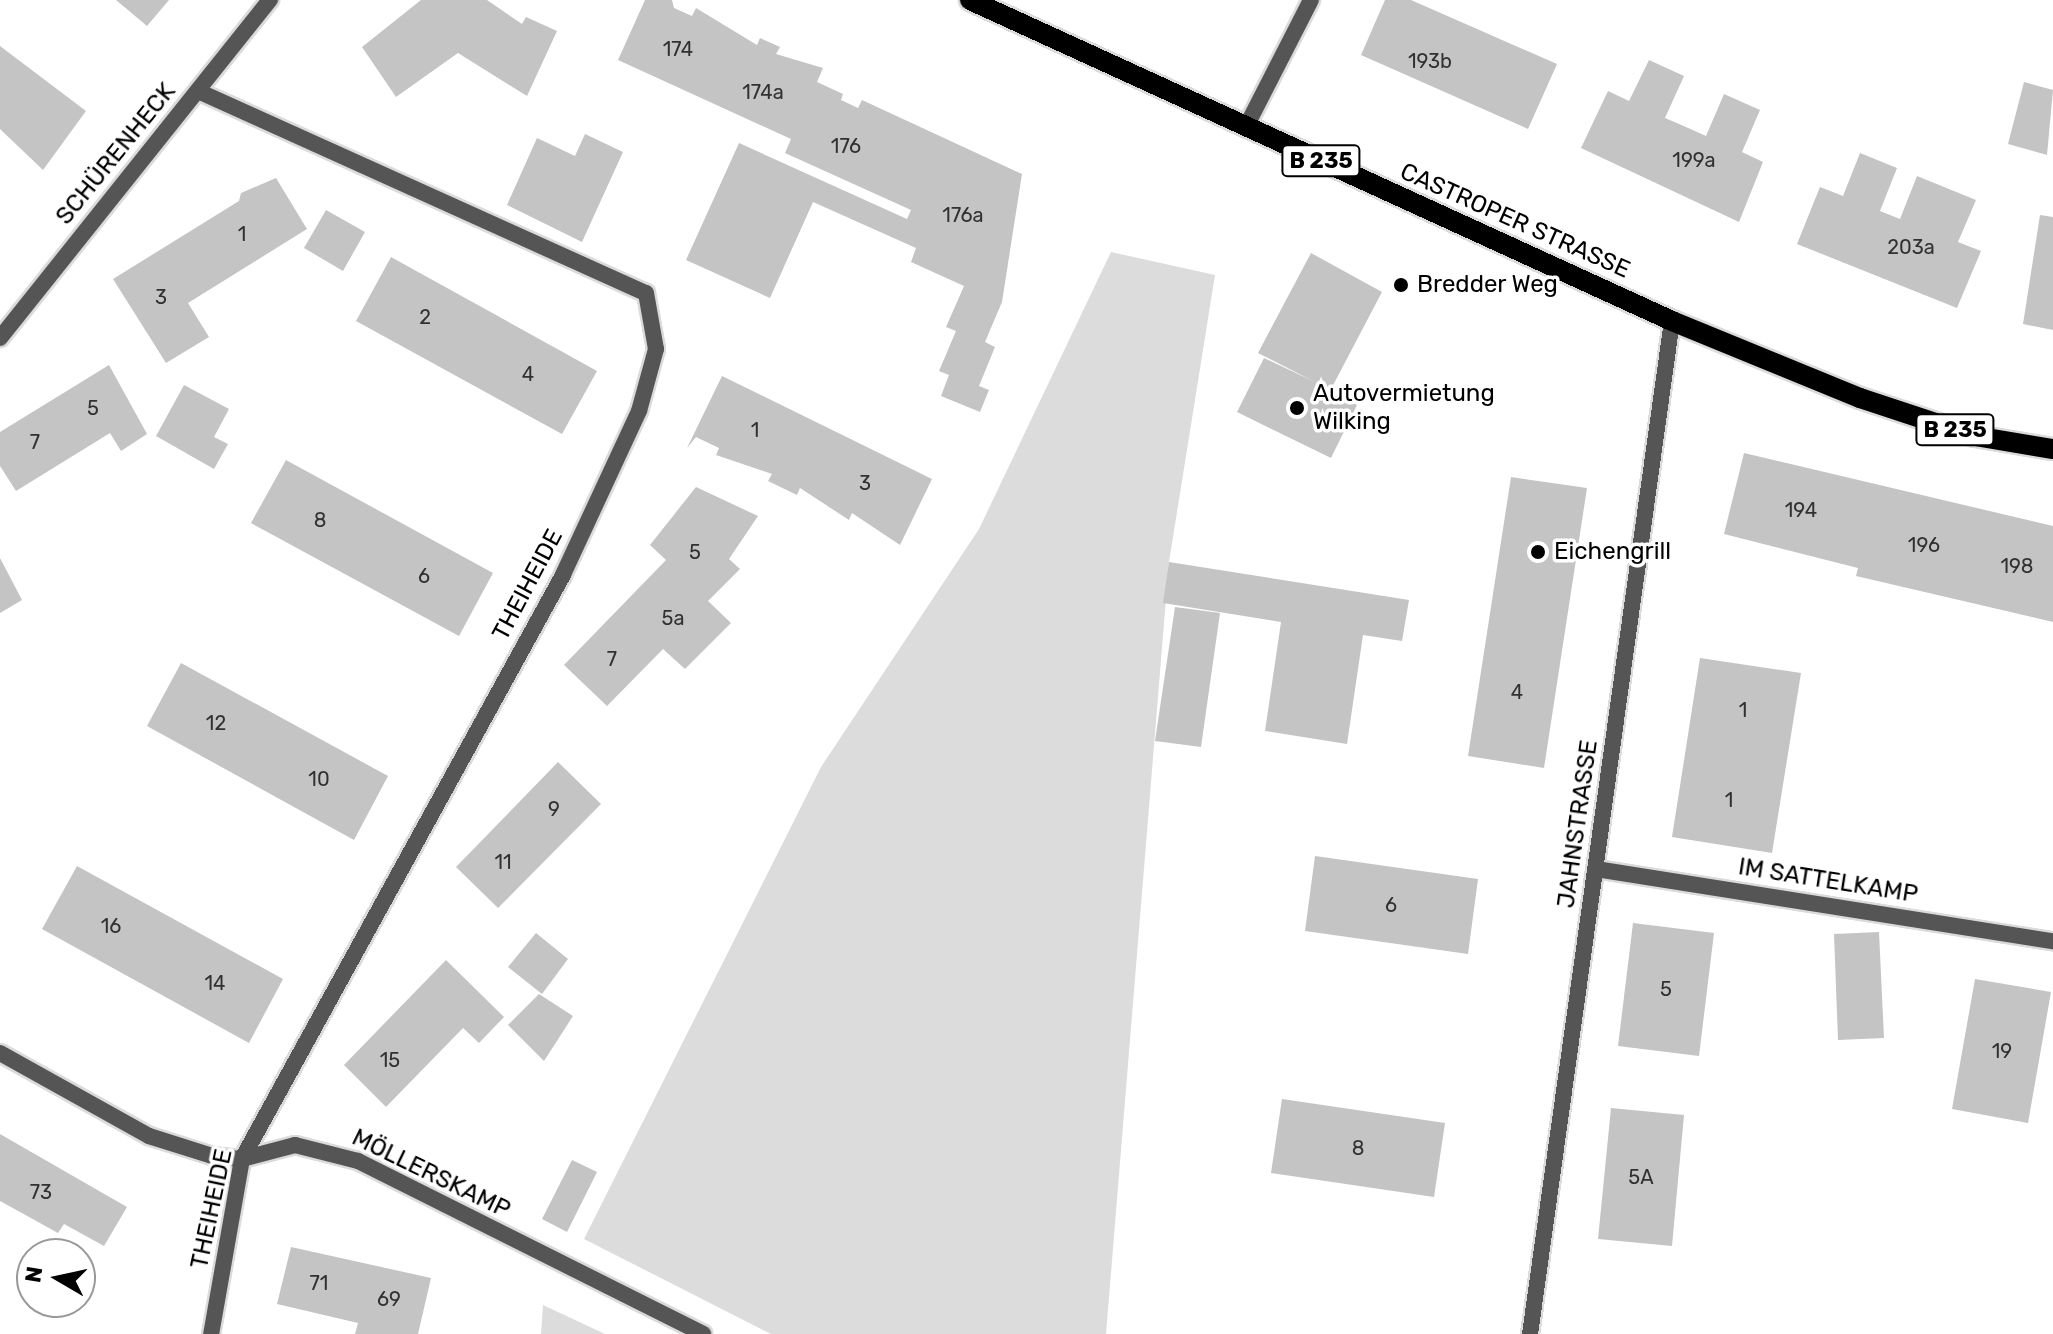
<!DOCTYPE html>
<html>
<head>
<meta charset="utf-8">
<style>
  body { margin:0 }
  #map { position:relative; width:2053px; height:1334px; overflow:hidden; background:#fff; font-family:Rubik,sans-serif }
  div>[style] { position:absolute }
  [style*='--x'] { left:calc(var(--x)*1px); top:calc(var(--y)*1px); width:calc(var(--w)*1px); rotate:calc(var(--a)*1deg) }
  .green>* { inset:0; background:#dcdcdc }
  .building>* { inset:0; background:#c4c4c4 }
  .roads { filter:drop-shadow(2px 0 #dbdbdb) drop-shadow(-2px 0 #dbdbdb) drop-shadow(0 2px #dbdbdb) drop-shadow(0 -2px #dbdbdb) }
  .street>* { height:16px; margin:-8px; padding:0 8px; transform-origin:8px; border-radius:8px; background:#555 }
  .primary>* { height:20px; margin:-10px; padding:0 10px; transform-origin:10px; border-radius:10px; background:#000 }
  .dots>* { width:22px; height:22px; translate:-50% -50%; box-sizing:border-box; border:4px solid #fff; border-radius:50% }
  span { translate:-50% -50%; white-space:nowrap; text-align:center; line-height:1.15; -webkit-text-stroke:7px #fff; paint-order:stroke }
  .number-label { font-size:20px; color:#313131 }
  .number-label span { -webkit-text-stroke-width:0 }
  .shield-label span { padding:2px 6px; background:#fff; border:2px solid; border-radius:6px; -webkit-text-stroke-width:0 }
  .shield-label { font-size:22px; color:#000; font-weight:700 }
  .street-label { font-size:24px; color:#000 }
  .poi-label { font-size:24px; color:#000 }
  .left { translate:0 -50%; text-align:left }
  .north { position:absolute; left:16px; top:1238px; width:80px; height:80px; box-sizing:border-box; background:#fff; border:2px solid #999; border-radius:50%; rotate:279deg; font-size:22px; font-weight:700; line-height:32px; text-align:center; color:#000 }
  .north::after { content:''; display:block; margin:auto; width:28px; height:36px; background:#000; clip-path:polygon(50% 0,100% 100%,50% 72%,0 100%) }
</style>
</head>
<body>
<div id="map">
  <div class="green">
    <div style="clip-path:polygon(1111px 252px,1215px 275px,1169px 562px,1106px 1334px,771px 1334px,584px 1239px,821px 767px,979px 529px)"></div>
    <div style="clip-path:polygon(543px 1305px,605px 1334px,541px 1334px)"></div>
  </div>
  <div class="building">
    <div style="clip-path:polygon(116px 0,169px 0,147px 26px)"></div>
    <div style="clip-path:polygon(421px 0,487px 0,522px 24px,526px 17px,557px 31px,527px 96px,458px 53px,396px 97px,362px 47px)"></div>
    <div style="clip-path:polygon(645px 0,672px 0,674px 8px,692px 16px,696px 8px,757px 45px,760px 38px,780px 47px,776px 54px,823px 68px,817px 82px,843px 94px,841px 100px,858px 108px,862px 100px,1022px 174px,1002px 302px,985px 342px,995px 347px,979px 386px,989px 390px,980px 412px,941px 396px,949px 375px,939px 371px,956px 331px,946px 327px,964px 286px,911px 262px,916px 248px,813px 202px,770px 298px,686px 260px,739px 143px,907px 219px,911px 210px,785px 153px,791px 139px,618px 60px)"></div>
    <div style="clip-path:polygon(1385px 0,1411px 0,1557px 64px,1528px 129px,1361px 55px)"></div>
    <div style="clip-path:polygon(0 46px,86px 111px,43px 170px,0 129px)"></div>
    <div style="clip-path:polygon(1649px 60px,1684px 76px,1665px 118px,1686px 127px,1706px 136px,1724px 94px,1760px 110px,1742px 152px,1763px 162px,1739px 222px,1581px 148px,1608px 91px,1629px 101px)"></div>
    <div style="clip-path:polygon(2024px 82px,2053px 90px,2047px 155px,2008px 144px)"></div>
    <div style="clip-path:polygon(585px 134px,623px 152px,582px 242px,507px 205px,537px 138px,575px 156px)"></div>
    <div style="clip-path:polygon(1860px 153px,1897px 168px,1880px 211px,1900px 219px,1917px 176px,1976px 200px,1958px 242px,1981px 251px,1957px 308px,1797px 244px,1820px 187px,1843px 196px)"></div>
    <div style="clip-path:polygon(276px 178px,307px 229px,188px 303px,209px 337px,166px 363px,113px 279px,239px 201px,241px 193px)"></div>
    <div style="clip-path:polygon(326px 210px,365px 232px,343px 271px,304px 248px)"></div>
    <div style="clip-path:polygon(2040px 215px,2053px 217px,2053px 330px,2023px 324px)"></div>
    <div style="clip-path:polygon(1311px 253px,1382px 292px,1330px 391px,1357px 405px,1331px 458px,1237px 412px,1264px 358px,1315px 382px,1258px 353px)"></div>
    <div style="clip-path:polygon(391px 257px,597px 371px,562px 434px,356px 321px)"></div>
    <div style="clip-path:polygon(109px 365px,147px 434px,121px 451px,110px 433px,16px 491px,0 466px,0 432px)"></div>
    <div style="clip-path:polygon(722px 376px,932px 479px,900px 545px,852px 513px,849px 520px,800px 488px,797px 495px,768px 481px,772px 474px,716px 455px,719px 448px,696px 437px,687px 448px)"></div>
    <div style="clip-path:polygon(184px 385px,229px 409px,214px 437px,228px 444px,214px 469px,156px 436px)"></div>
    <div style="clip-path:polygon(1744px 453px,2053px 526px,2053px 622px,1856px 576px,1858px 568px,1724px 534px)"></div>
    <div style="clip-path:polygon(286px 460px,493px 573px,459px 636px,251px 523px)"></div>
    <div style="clip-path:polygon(1511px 477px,1587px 488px,1544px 768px,1468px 756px)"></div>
    <div style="clip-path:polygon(696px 487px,758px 516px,729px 559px,740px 569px,708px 601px,731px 623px,685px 669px,663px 649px,607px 706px,564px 665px,666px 560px,650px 545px)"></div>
    <div style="clip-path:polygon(0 558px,22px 600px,0 613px)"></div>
    <div style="clip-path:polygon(1169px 562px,1409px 600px,1402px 641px,1363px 635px,1347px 744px,1265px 731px,1281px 622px,1163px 603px)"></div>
    <div style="clip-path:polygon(1175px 607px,1220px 613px,1201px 747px,1155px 741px)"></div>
    <div style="clip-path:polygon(1700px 658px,1801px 673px,1772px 853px,1672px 837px)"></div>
    <div style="clip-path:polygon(181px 663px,388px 776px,354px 840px,147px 726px)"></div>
    <div style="clip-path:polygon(558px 762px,601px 804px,498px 908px,456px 867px)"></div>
    <div style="clip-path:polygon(1315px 856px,1478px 879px,1468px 954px,1305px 931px)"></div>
    <div style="clip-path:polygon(77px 866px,283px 979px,249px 1043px,42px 929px)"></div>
    <div style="clip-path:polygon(1633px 923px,1714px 933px,1699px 1056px,1618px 1046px)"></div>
    <div style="clip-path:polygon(1879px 932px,1884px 1038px,1838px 1040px,1834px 934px)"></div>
    <div style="clip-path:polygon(536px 933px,568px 959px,542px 994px,508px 967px)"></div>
    <div style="clip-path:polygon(446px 960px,504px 1017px,479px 1043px,463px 1028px,386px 1107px,344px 1065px)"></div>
    <div style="clip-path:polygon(1975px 979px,2051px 992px,2028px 1123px,1952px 1109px)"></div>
    <div style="clip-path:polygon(539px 994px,573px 1016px,544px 1061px,508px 1025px)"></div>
    <div style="clip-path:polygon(1282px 1099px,1445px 1123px,1434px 1197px,1271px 1173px)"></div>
    <div style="clip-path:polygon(1611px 1108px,1684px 1115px,1672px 1246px,1598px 1239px)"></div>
    <div style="clip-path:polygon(0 1134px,127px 1207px,104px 1246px,64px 1224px,58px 1233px,0 1201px)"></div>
    <div style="clip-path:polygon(572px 1160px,597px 1172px,567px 1232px,542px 1219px)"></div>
    <div style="clip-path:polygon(291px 1247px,431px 1278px,418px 1334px,355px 1334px,358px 1323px,277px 1304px)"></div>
  </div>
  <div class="roads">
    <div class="street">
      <div style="--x:198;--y:91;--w:491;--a:24.3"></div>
      <div style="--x:646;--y:293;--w:57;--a:79.9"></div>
      <div style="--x:656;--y:349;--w:64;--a:105.3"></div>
      <div style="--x:639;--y:411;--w:181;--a:114.9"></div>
      <div style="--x:563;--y:575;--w:666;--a:118.8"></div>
      <div style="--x:242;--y:1159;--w:178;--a:100"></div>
      <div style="--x:1247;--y:125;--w:140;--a:-62.9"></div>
      <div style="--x:0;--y:338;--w:433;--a:-51.4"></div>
      <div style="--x:1596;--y:869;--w:463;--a:9"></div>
      <div style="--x:0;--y:1053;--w:171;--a:29.1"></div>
      <div style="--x:149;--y:1136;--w:66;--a:17.6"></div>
      <div style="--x:212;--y:1156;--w:30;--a:6"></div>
      <div style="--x:242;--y:1159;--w:55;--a:-14.8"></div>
      <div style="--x:295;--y:1145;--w:65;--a:14.3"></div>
      <div style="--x:358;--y:1161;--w:386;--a:26.6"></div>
      <div style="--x:1530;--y:1334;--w:1023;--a:-82.02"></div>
    </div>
    <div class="primary">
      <div style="--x:970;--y:0;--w:772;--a:24.57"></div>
      <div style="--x:1672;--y:321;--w:203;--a:22.3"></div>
      <div style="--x:1860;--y:398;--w:121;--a:18.3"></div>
      <div style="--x:1975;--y:436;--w:79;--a:9.5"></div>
    </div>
  </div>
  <div class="dots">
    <div style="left:1401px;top:285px;background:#000"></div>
    <div style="left:1297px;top:408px;background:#000"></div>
    <div style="left:1538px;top:552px;background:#000"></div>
  </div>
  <div class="number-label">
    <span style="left:678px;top:49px">174</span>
    <span style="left:1430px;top:61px">193b</span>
    <span style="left:763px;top:92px">174a</span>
    <span style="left:846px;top:146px">176</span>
    <span style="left:1694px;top:160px">199a</span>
    <span style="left:963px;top:215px">176a</span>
    <span style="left:242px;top:234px">1</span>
    <span style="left:1911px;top:247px">203a</span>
    <span style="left:161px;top:297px">3</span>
    <span style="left:425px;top:317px">2</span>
    <span style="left:528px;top:374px">4</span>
    <span style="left:93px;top:408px">5</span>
    <span style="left:755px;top:430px">1</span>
    <span style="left:35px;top:442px">7</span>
    <span style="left:865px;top:483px">3</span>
    <span style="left:1801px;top:510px">194</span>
    <span style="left:320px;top:520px">8</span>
    <span style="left:1924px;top:545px">196</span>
    <span style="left:695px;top:552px">5</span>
    <span style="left:2017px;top:566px">198</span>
    <span style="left:424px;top:576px">6</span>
    <span style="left:673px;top:618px">5a</span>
    <span style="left:612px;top:659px">7</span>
    <span style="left:1517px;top:692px">4</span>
    <span style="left:1743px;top:710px">1</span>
    <span style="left:216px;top:723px">12</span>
    <span style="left:319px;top:779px">10</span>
    <span style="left:1729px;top:800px">1</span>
    <span style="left:554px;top:809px">9</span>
    <span style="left:503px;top:862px">11</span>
    <span style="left:1391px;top:905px">6</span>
    <span style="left:111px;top:926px">16</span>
    <span style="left:215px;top:983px">14</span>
    <span style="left:1666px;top:989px">5</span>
    <span style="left:2002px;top:1051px">19</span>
    <span style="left:390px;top:1060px">15</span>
    <span style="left:1358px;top:1148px">8</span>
    <span style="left:1641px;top:1177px">5A</span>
    <span style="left:41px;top:1192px">73</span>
    <span style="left:319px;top:1283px">71</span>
    <span style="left:389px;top:1299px">69</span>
  </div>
  <div class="shield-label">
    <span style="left:1321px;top:161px">B 235</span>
    <span style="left:1955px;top:430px">B 235</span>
  </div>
  <div class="street-label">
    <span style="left:116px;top:154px;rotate:-51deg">SCHÜRENHECK</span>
    <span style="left:1515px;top:221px;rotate:24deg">CASTROPER STRASSE</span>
    <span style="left:528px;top:585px;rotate:-62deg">THEIHEIDE</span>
    <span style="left:1578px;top:824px;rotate:-82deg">JAHNSTRASSE</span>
    <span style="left:1828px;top:881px;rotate:9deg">IM SATTELKAMP</span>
    <span style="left:431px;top:1174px;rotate:26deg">MÖLLERSKAMP</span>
    <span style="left:212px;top:1209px;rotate:-78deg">THEIHEIDE</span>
  </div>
  <div class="poi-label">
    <span class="left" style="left:1417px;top:285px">Bredder Weg</span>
    <span class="left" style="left:1313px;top:408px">Autovermietung<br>Wilking</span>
    <span class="left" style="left:1554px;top:552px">Eichengrill</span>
  </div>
  <div class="north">N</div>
</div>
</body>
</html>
